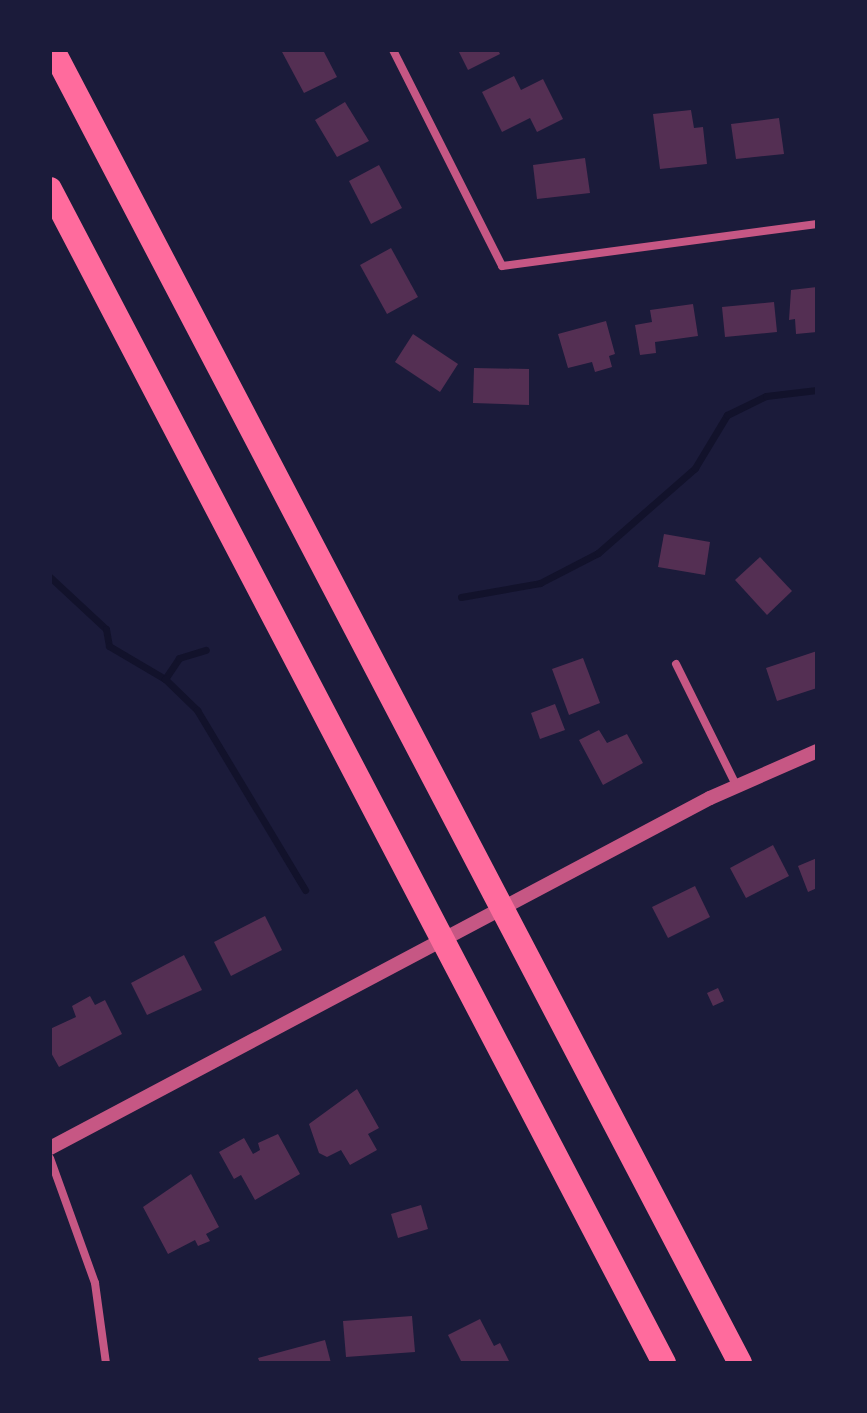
<!DOCTYPE html>
<html>
<head>
<meta charset="utf-8">
<style>
  body { margin:0 }
  #map { position:relative; width:867px; height:1413px; overflow:hidden; background:#1b1b3a; font-family:Jost,sans-serif }
  div>[style] { position:absolute }
  [style*='--x'] { left:calc(var(--x)*1px); top:calc(var(--y)*1px); width:calc(var(--w)*1px); rotate:calc(var(--a)*1deg) }
  .stream>* { height:7px; margin:-3.5px; padding:0 3.5px; transform-origin:3.5px; border-radius:3.5px; background:#12122b }
  .building>* { inset:0; background:#542f53 }
  .minor>* { height:8px; margin:-4px; padding:0 4px; transform-origin:4px; border-radius:4px; background:#c65784 }
  .tertiary>* { height:14px; margin:-7px; padding:0 7px; transform-origin:7px; border-radius:7px; background:#c65784 }
  .motorway>* { height:24px; margin:-12px; padding:0 12px; transform-origin:12px; border-radius:12px; background:#ff6b9d }
  span { translate:-50% -50%; white-space:nowrap; text-align:center; line-height:1.15; -webkit-text-stroke:8px #1b1b3a; paint-order:stroke }
  .frame { position:absolute; inset:0; border:52px solid #1b1b3a; pointer-events:none }
</style>
</head>
<body>
<div id="map">
  <div class="stream">
    <div style="--x:50;--y:577;--w:76;--a:42.9"></div>
    <div style="--x:106;--y:629;--w:17;--a:80"></div>
    <div style="--x:109;--y:646;--w:65;--a:30.5"></div>
    <div style="--x:165;--y:679;--w:25;--a:-56"></div>
    <div style="--x:179;--y:658;--w:28;--a:-17"></div>
    <div style="--x:461;--y:597;--w:80;--a:-10"></div>
    <div style="--x:540;--y:583;--w:65;--a:-27.3"></div>
    <div style="--x:598;--y:553;--w:129;--a:-41.2"></div>
    <div style="--x:695;--y:468;--w:62;--a:-58.9"></div>
    <div style="--x:727;--y:415;--w:43;--a:-26"></div>
    <div style="--x:766;--y:396;--w:51;--a:-6.7"></div>
    <div style="--x:165;--y:679;--w:45;--a:44.1"></div>
    <div style="--x:197;--y:710;--w:210;--a:59"></div>
  </div>
  <div class="building">
    <div style="clip-path:polygon(281px 50px,323px 50px,337px 77px,304px 93px)"></div>
    <div style="clip-path:polygon(458px 50px,498px 50px,500px 54px,468px 70px)"></div>
    <div style="clip-path:polygon(514px 76px,521px 90px,543px 79px,563px 119px,537px 132px,530px 118px,502px 132px,482px 92px)"></div>
    <div style="clip-path:polygon(345px 102px,369px 141px,337px 157px,315px 120px)"></div>
    <div style="clip-path:polygon(691px 110px,694px 128px,703px 127px,707px 164px,660px 169px,653px 114px)"></div>
    <div style="clip-path:polygon(779px 118px,784px 154px,736px 159px,731px 124px)"></div>
    <div style="clip-path:polygon(585px 158px,590px 193px,537px 199px,533px 165px)"></div>
    <div style="clip-path:polygon(379px 165px,402px 208px,371px 224px,349px 181px)"></div>
    <div style="clip-path:polygon(391px 248px,418px 297px,387px 314px,360px 265px)"></div>
    <div style="clip-path:polygon(817px 287px,817px 332px,796px 334px,795px 319px,789px 320px,791px 290px)"></div>
    <div style="clip-path:polygon(774px 302px,777px 332px,725px 337px,722px 307px)"></div>
    <div style="clip-path:polygon(693px 304px,698px 336px,655px 342px,656px 353px,640px 355px,635px 325px,652px 322px,650px 310px)"></div>
    <div style="clip-path:polygon(606px 321px,615px 354px,609px 356px,612px 367px,595px 372px,592px 362px,568px 368px,558px 334px)"></div>
    <div style="clip-path:polygon(413px 334px,458px 364px,440px 392px,395px 362px)"></div>
    <div style="clip-path:polygon(474px 368px,529px 369px,529px 405px,473px 403px)"></div>
    <div style="clip-path:polygon(664px 534px,710px 542px,705px 575px,658px 567px)"></div>
    <div style="clip-path:polygon(760px 557px,792px 591px,767px 615px,735px 580px)"></div>
    <div style="clip-path:polygon(817px 651px,817px 688px,777px 701px,766px 668px)"></div>
    <div style="clip-path:polygon(583px 658px,600px 703px,569px 715px,552px 669px)"></div>
    <div style="clip-path:polygon(555px 704px,565px 730px,540px 739px,531px 713px)"></div>
    <div style="clip-path:polygon(599px 730px,607px 743px,627px 734px,643px 763px,603px 785px,579px 740px)"></div>
    <div style="clip-path:polygon(773px 845px,789px 876px,746px 898px,730px 868px)"></div>
    <div style="clip-path:polygon(817px 858px,817px 888px,808px 892px,798px 866px)"></div>
    <div style="clip-path:polygon(695px 886px,710px 917px,668px 938px,652px 907px)"></div>
    <div style="clip-path:polygon(265px 916px,282px 950px,231px 976px,214px 942px)"></div>
    <div style="clip-path:polygon(184px 955px,202px 990px,147px 1015px,131px 983px)"></div>
    <div style="clip-path:polygon(718px 988px,724px 1001px,713px 1006px,707px 993px)"></div>
    <div style="clip-path:polygon(90px 996px,95px 1005px,105px 1000px,122px 1034px,59px 1067px,50px 1051px,50px 1029px,76px 1017px,72px 1006px)"></div>
    <div style="clip-path:polygon(357px 1089px,379px 1128px,368px 1134px,377px 1150px,350px 1165px,341px 1150px,327px 1157px,319px 1153px,309px 1124px)"></div>
    <div style="clip-path:polygon(278px 1134px,300px 1174px,255px 1200px,241px 1175px,234px 1179px,219px 1152px,244px 1138px,253px 1154px,260px 1150px,258px 1143px)"></div>
    <div style="clip-path:polygon(191px 1174px,219px 1227px,206px 1234px,210px 1241px,198px 1246px,195px 1240px,168px 1254px,143px 1207px)"></div>
    <div style="clip-path:polygon(421px 1205px,428px 1229px,398px 1238px,391px 1214px)"></div>
    <div style="clip-path:polygon(412px 1316px,415px 1352px,346px 1357px,343px 1321px)"></div>
    <div style="clip-path:polygon(480px 1319px,494px 1346px,500px 1343px,510px 1363px,462px 1363px,448px 1335px)"></div>
    <div style="clip-path:polygon(325px 1340px,331px 1363px,260px 1363px,258px 1358px)"></div>
  </div>
  <div class="minor">
    <div style="--x:393;--y:50;--w:242;--a:63.2"></div>
    <div style="--x:502;--y:266;--w:318;--a:-7.6"></div>
    <div style="--x:676;--y:664;--w:135;--a:63.6"></div>
    <div style="--x:50;--y:1158;--w:133;--a:70.2"></div>
    <div style="--x:95;--y:1283;--w:81;--a:82.2"></div>
  </div>
  <div class="tertiary">
    <div style="--x:50;--y:1148;--w:747;--a:-27.94"></div>
    <div style="--x:710;--y:798;--w:117;--a:-23.7"></div>
  </div>
  <div class="motorway">
    <div style="--x:53;--y:50;--w:1482;--a:62.38"></div>
    <div style="--x:50;--y:189;--w:1325;--a:62.39"></div>
  </div>
  <div class="frame"></div>
</div>
</body>
</html>
